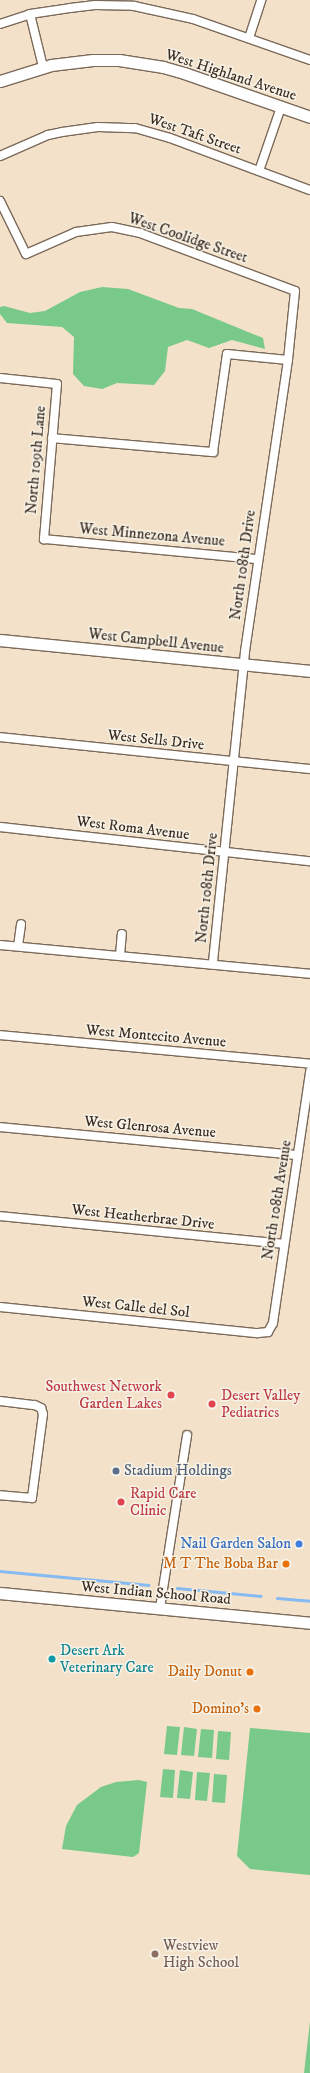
<!DOCTYPE html>
<html>
<head>
<meta charset="utf-8">
<style>
  body { margin:0 }
  #map { position:relative; width:310px; height:2073px; overflow:hidden; background:#f3e2c9; font-family:"IM FELL DW Pica",serif }
  div>[style] { position:absolute }
  [style*='--x'] { left:calc(var(--x)*1px); top:calc(var(--y)*1px); width:calc(var(--w)*1px); rotate:calc(var(--a)*1deg) }
  .green>* { inset:0; background:#78c98a }
  .stream>* { height:2.5px; margin:-1.25px; padding:0 1.25px; transform-origin:1.25px; border-radius:1.25px; background:#85baf3 }
  .roads { filter:drop-shadow(1px 0 #7b6a5a) drop-shadow(-1px 0 #7b6a5a) drop-shadow(0 1px #7b6a5a) drop-shadow(0 -1px #7b6a5a) }
  .street>* { height:8px; margin:-4px; padding:0 4px; transform-origin:4px; border-radius:4px; background:#fff }
  .secondary>* { height:11px; margin:-5.5px; padding:0 5.5px; transform-origin:5.5px; border-radius:5.5px; background:#fff }
  .dots>* { width:11px; height:11px; translate:-50% -50%; box-sizing:border-box; border:2px solid #f7f3e8; border-radius:50% }
  span { translate:-50% -50%; white-space:nowrap; text-align:center; line-height:1.15; -webkit-text-stroke:3px #f7f3e8; paint-order:stroke }
  .street-label { font-size:15px; color:#3b2a1e }
  .health-label { font-size:15px; color:#be3a42 }
  .right { translate:-100% -50%; text-align:right }
  .left { translate:0 -50%; text-align:left }
  .service-label { font-size:15px; color:#4e5e75 }
  .shop-label { font-size:15px; color:#366cbe }
  .food-label { font-size:15px; color:#c56008 }
  .culture-label { font-size:15px; color:#0d838f }
  .education-label { font-size:15px; color:#785e54 }
</style>
</head>
<body>
<div id="map">
  <div class="green">
    <div style="clip-path:polygon(102px 287px,128px 289px,179px 308px,192px 309px,263px 338px,265px 349px,232px 340px,209px 348px,187px 340px,168px 347px,165px 371px,154px 385px,117px 383px,102px 389px,84px 386px,73px 374px,74px 337px,62px 327px,7px 323px,0 314px,0 307px,4px 306px,30px 313px,45px 311px,80px 292px)"></div>
    <div style="clip-path:polygon(167px 1726px,180px 1727px,177px 1755px,164px 1754px)"></div>
    <div style="clip-path:polygon(184px 1727px,197px 1729px,194px 1756px,181px 1755px)"></div>
    <div style="clip-path:polygon(250px 1728px,310px 1733px,310px 1875px,250px 1869px,237px 1856px)"></div>
    <div style="clip-path:polygon(201px 1729px,214px 1730px,212px 1758px,198px 1757px)"></div>
    <div style="clip-path:polygon(218px 1731px,231px 1732px,229px 1760px,216px 1759px)"></div>
    <div style="clip-path:polygon(163px 1769px,175px 1770px,173px 1798px,160px 1797px)"></div>
    <div style="clip-path:polygon(180px 1770px,193px 1772px,190px 1799px,177px 1798px)"></div>
    <div style="clip-path:polygon(197px 1772px,210px 1773px,207px 1801px,195px 1800px)"></div>
    <div style="clip-path:polygon(214px 1774px,227px 1775px,225px 1803px,212px 1802px)"></div>
    <div style="clip-path:polygon(139px 1780px,147px 1782px,139px 1853px,133px 1857px,62px 1849px,66px 1826px,77px 1805px,101px 1787px,116px 1782px)"></div>
    <div style="clip-path:polygon(310px 2022px,310px 2073px,304px 2073px)"></div>
  </div>
  <div class="stream">
    <div style="--x:0;--y:1571;--w:149;--a:5.4"></div>
    <div style="--x:177;--y:1588;--w:84;--a:5.4"></div>
    <div style="--x:277;--y:1598;--w:33;--a:5"></div>
  </div>
  <div class="roads">
    <div class="street">
      <div style="--x:30;--y:14;--w:55;--a:76.2"></div>
      <div style="--x:0;--y:24;--w:32;--a:-18"></div>
      <div style="--x:30;--y:14;--w:40;--a:-8.5"></div>
      <div style="--x:70;--y:8;--w:25;--a:-7"></div>
      <div style="--x:95;--y:5;--w:39;--a:1"></div>
      <div style="--x:134;--y:6;--w:60;--a:12.4"></div>
      <div style="--x:193;--y:19;--w:124;--a:19.3"></div>
      <div style="--x:249;--y:38;--w:40;--a:-72"></div>
      <div style="--x:0;--y:156;--w:52;--a:-23.6"></div>
      <div style="--x:48;--y:135;--w:14;--a:-12"></div>
      <div style="--x:62;--y:132;--w:36;--a:-8"></div>
      <div style="--x:98;--y:127;--w:37;--a:2"></div>
      <div style="--x:135;--y:128;--w:36;--a:16"></div>
      <div style="--x:170;--y:138;--w:149;--a:20.4"></div>
      <div style="--x:259;--y:171;--w:68;--a:-71"></div>
      <div style="--x:0;--y:201;--w:59;--a:63.9"></div>
      <div style="--x:26;--y:254;--w:55;--a:-23.7"></div>
      <div style="--x:76;--y:232;--w:36;--a:-8"></div>
      <div style="--x:112;--y:227;--w:29;--a:12"></div>
      <div style="--x:140;--y:233;--w:165;--a:20.5"></div>
      <div style="--x:295;--y:291;--w:69;--a:95.8"></div>
      <div style="--x:288;--y:360;--w:295;--a:98.4"></div>
      <div style="--x:245;--y:652;--w:314;--a:95.9"></div>
      <div style="--x:0;--y:378;--w:57;--a:6"></div>
      <div style="--x:57;--y:384;--w:156;--a:94.8"></div>
      <div style="--x:44;--y:539;--w:214;--a:5.4"></div>
      <div style="--x:52;--y:438;--w:162;--a:5"></div>
      <div style="--x:213;--y:452;--w:99;--a:-81.9"></div>
      <div style="--x:227;--y:354;--w:61;--a:5.6"></div>
      <div style="--x:0;--y:737;--w:312;--a:5.9"></div>
      <div style="--x:0;--y:827;--w:312;--a:6.3"></div>
      <div style="--x:0;--y:945;--w:311;--a:5.3"></div>
      <div style="--x:18;--y:946;--w:22;--a:-82"></div>
      <div style="--x:120;--y:955;--w:21;--a:-85"></div>
      <div style="--x:0;--y:1035;--w:311;--a:5.3"></div>
      <div style="--x:0;--y:1127;--w:299;--a:5.4"></div>
      <div style="--x:0;--y:1216;--w:285;--a:5.6"></div>
      <div style="--x:0;--y:1307;--w:259;--a:5.8"></div>
      <div style="--x:258;--y:1333;--w:10;--a:-6"></div>
      <div style="--x:268;--y:1332;--w:10;--a:-61"></div>
      <div style="--x:273;--y:1323;--w:255;--a:-81.6"></div>
      <div style="--x:0;--y:1401;--w:35;--a:7"></div>
      <div style="--x:35;--y:1405;--w:7;--a:27"></div>
      <div style="--x:41;--y:1408;--w:6;--a:72"></div>
      <div style="--x:43;--y:1414;--w:85;--a:97.5"></div>
      <div style="--x:32;--y:1498;--w:32;--a:-175"></div>
      <div style="--x:160;--y:1608;--w:175;--a:-81.1"></div>
    </div>
    <div class="secondary">
      <div style="--x:0;--y:81;--w:53;--a:-17.4"></div>
      <div style="--x:51;--y:65;--w:42;--a:-6.8"></div>
      <div style="--x:93;--y:60;--w:26;--a:0"></div>
      <div style="--x:119;--y:60;--w:45;--a:9"></div>
      <div style="--x:163;--y:67;--w:22;--a:16"></div>
      <div style="--x:184;--y:73;--w:133;--a:19.2"></div>
      <div style="--x:0;--y:640;--w:312;--a:5.7"></div>
      <div style="--x:0;--y:1593;--w:311;--a:5.5"></div>
    </div>
  </div>
  <div class="dots">
    <div style="left:171px;top:1395px;background:#e0444e"></div>
    <div style="left:212px;top:1404px;background:#e0444e"></div>
    <div style="left:116px;top:1471px;background:#5c6f8a"></div>
    <div style="left:121px;top:1502px;background:#e0444e"></div>
    <div style="left:299px;top:1544px;background:#3f7fe0"></div>
    <div style="left:286px;top:1564px;background:#e8710a"></div>
    <div style="left:52px;top:1659px;background:#0f9aa8"></div>
    <div style="left:250px;top:1672px;background:#e8710a"></div>
    <div style="left:257px;top:1709px;background:#e8710a"></div>
    <div style="left:155px;top:1954px;background:#8d6e63"></div>
  </div>
  <div class="street-label">
    <span style="left:231px;top:75px;rotate:18deg">West Highland Avenue</span>
    <span style="left:195px;top:134px;rotate:19deg">West Taft Street</span>
    <span style="left:188px;top:238px;rotate:19deg">West Coolidge Street</span>
    <span style="left:36px;top:460px;rotate:-85deg">North 109th Lane</span>
    <span style="left:152px;top:535px;rotate:5deg">West Minnezona Avenue</span>
    <span style="left:243px;top:565px;rotate:-82deg">North 108th Drive</span>
    <span style="left:156px;top:641px;rotate:6deg">West Campbell Avenue</span>
    <span style="left:156px;top:740px;rotate:6deg">West Sells Drive</span>
    <span style="left:133px;top:828px;rotate:7deg">West Roma Avenue</span>
    <span style="left:207px;top:888px;rotate:-84deg">North 108th Drive</span>
    <span style="left:156px;top:1036px;rotate:5deg">West Montecito Avenue</span>
    <span style="left:150px;top:1127px;rotate:5deg">West Glenrosa Avenue</span>
    <span style="left:277px;top:1200px;rotate:-81deg">North 108th Avenue</span>
    <span style="left:143px;top:1217px;rotate:6deg">West Heatherbrae Drive</span>
    <span style="left:136px;top:1307px;rotate:6deg">West Calle del Sol</span>
    <span style="left:156px;top:1593px;rotate:5deg">West Indian School Road</span>
  </div>
  <div class="health-label">
    <span class="right" style="left:162px;top:1395px">Southwest Network<br>Garden Lakes</span>
    <span class="left" style="left:221px;top:1404px">Desert Valley<br>Pediatrics</span>
    <span class="left" style="left:130px;top:1502px">Rapid Care<br>Clinic</span>
  </div>
  <div class="service-label">
    <span class="left" style="left:124px;top:1471px">Stadium Holdings</span>
  </div>
  <div class="shop-label">
    <span class="right" style="left:291px;top:1544px">Nail Garden Salon</span>
  </div>
  <div class="food-label">
    <span class="right" style="left:278px;top:1564px">M T The Boba Bar</span>
    <span class="right" style="left:242px;top:1672px">Daily Donut</span>
    <span class="right" style="left:249px;top:1709px">Domino's</span>
  </div>
  <div class="culture-label">
    <span class="left" style="left:60px;top:1659px">Desert Ark<br>Veterinary Care</span>
  </div>
  <div class="education-label">
    <span class="left" style="left:163px;top:1954px">Westview<br>High School</span>
  </div>
</div>
</body>
</html>
